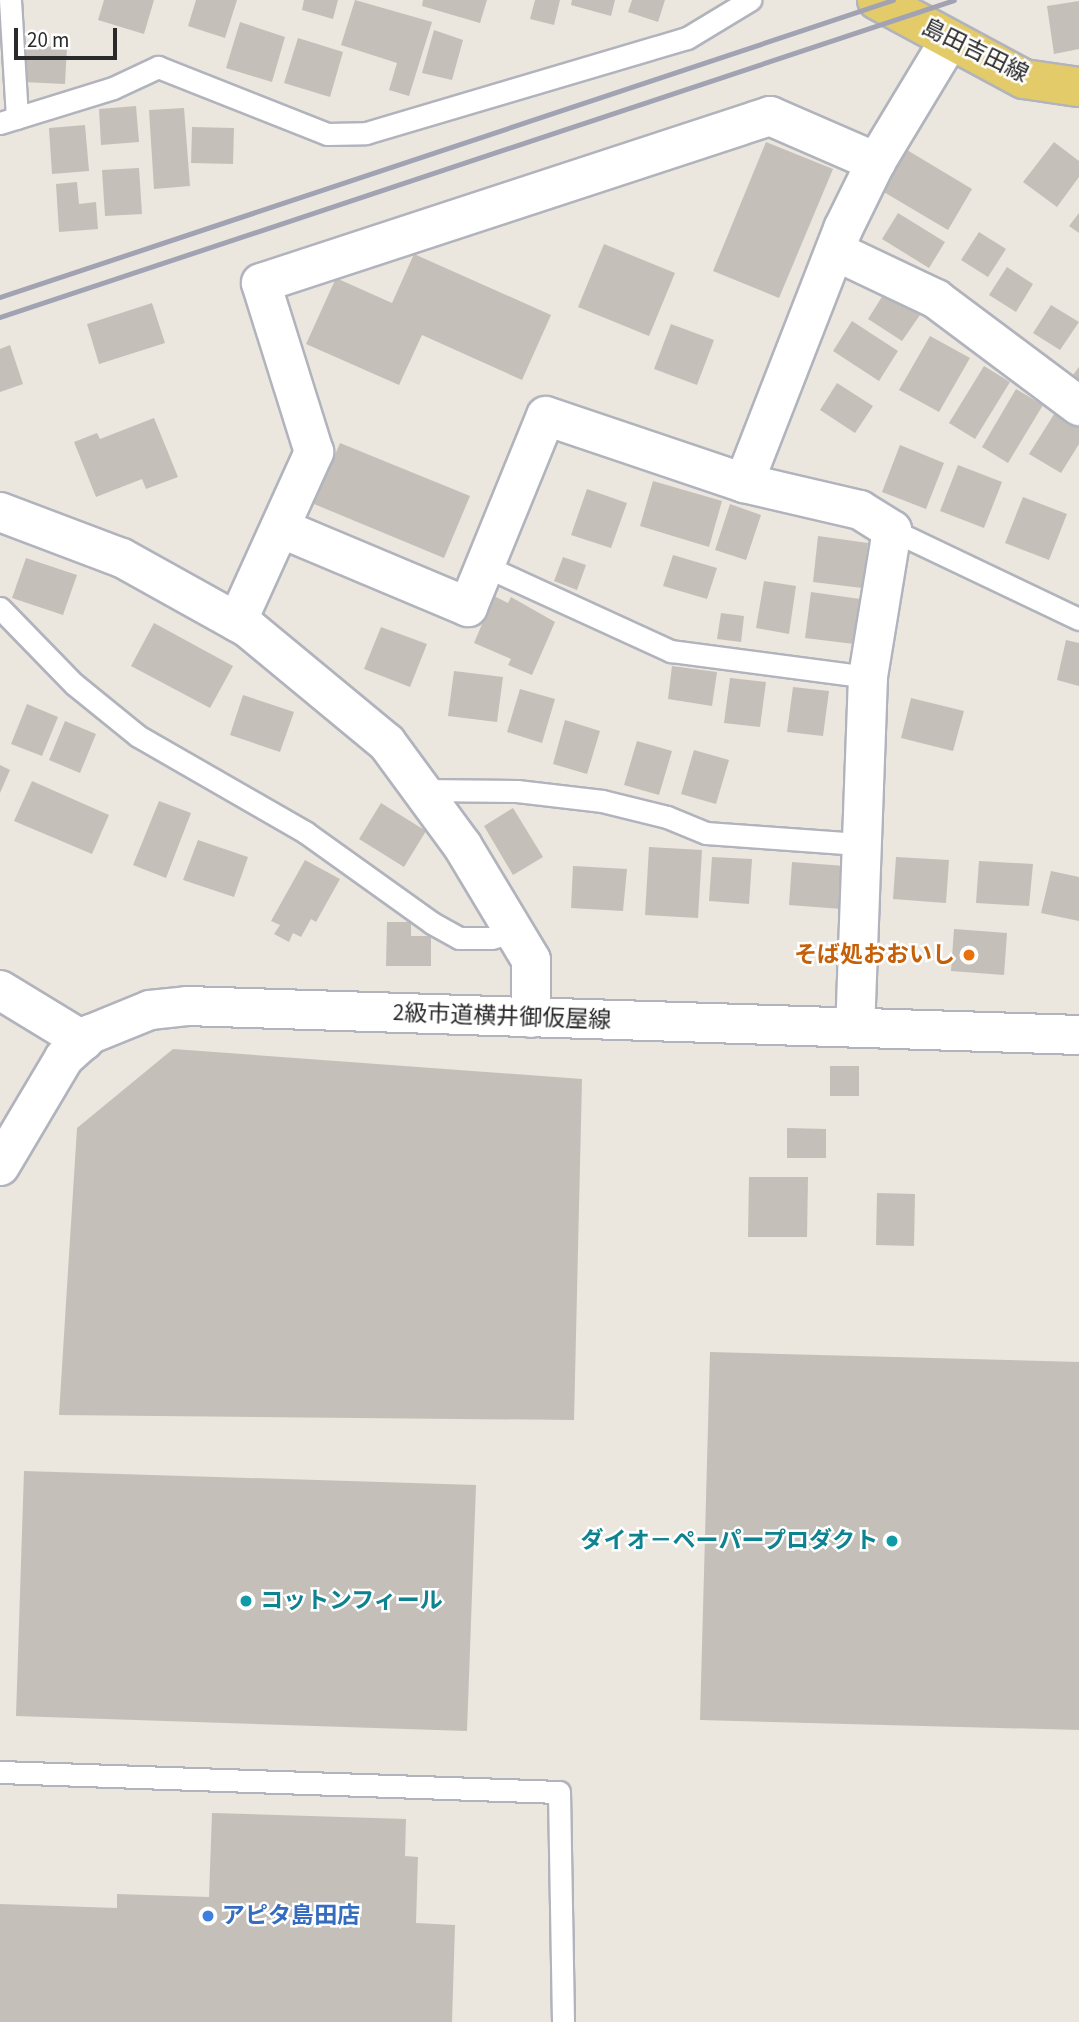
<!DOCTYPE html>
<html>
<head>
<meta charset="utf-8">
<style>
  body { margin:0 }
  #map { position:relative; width:1079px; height:2022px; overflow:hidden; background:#ebe6de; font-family:"Source Sans 3","Noto Sans JP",sans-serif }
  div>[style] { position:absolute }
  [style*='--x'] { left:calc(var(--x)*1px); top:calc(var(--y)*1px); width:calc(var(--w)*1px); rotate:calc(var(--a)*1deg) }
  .building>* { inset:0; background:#c4c0b9 }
  .roads { filter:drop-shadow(2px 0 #b1b3bd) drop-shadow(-2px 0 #b1b3bd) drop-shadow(0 2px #b1b3bd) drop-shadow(0 -2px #b1b3bd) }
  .service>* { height:21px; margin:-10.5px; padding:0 10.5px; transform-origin:10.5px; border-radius:10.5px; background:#fff }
  .minor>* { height:38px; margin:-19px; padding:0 19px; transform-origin:19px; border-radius:19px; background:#fff }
  .tertiary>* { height:38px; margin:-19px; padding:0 19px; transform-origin:19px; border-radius:19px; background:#fff }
  .primary>* { height:38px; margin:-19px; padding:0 19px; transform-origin:19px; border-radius:19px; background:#e4cb6a }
  .rail>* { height:5px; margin:-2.5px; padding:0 2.5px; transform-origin:2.5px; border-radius:2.5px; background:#a1a3b3 }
  .dots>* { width:19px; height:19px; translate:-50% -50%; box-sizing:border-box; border:4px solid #fff; border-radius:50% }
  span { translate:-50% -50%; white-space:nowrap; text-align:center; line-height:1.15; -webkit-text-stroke:5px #fff; paint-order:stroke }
  .street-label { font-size:23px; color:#2a2a2a }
  .food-label { font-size:23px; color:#c56008; font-weight:700 }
  .right { translate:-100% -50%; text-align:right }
  .culture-label { font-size:23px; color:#0d838f; font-weight:700 }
  .left { translate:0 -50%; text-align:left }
  .shop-label { font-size:23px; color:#366cbe; font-weight:700 }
  .scale { position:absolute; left:14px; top:28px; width:103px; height:32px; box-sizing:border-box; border:4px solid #2a2a2a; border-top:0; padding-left:9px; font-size:21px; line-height:24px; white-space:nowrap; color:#2a2a2a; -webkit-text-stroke:5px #fff; paint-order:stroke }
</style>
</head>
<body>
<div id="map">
  <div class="building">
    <div style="clip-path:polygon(104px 0,154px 0,144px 34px,98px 20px)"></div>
    <div style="clip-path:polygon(196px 0,237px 0,225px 38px,188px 26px)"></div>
    <div style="clip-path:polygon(304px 0,338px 0,333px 19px,302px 10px)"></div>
    <div style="clip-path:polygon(355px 0,432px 22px,409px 96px,389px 90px,397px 63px,341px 45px)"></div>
    <div style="clip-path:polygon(423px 0,487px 0,480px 23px,422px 6px)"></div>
    <div style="clip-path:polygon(535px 0,560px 0,554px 25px,530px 19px)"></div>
    <div style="clip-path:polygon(572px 0,615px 0,611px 16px,571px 5px)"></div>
    <div style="clip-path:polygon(632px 0,665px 0,658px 22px,628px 12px)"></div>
    <div style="clip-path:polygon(1079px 1px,1079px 49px,1054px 54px,1047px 6px)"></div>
    <div style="clip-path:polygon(240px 22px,285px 37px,272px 82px,226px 68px)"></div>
    <div style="clip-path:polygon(434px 30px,463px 40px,452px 80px,422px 73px)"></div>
    <div style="clip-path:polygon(298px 38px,343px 52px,330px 97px,284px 83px)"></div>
    <div style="clip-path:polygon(24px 46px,67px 47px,65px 84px,23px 82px)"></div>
    <div style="clip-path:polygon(136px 106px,139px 142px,101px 145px,99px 109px)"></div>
    <div style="clip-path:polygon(184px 108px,190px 186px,154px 189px,149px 110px)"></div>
    <div style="clip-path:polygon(85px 125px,89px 171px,52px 174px,49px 128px)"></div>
    <div style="clip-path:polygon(192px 127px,234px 128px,233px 164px,191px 163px)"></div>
    <div style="clip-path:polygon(766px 142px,833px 169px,779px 298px,713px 271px)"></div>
    <div style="clip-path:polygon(1054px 142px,1079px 161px,1079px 177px,1057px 207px,1023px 182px)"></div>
    <div style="clip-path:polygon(902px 147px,972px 189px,948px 230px,877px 188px)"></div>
    <div style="clip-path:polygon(139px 168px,142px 214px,105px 216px,102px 170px)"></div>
    <div style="clip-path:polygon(77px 182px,79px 204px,96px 202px,98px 229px,59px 232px,56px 184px)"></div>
    <div style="clip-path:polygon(898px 213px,945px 242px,929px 268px,882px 239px)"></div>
    <div style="clip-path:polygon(1079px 213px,1079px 233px,1069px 226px)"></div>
    <div style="clip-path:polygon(979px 232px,1006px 249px,988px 277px,961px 260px)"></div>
    <div style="clip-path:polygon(604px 244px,675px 273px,649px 336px,578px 307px)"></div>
    <div style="clip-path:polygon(414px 254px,551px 315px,522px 380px,422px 335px,399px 385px,306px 344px,336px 278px,392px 303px)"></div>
    <div style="clip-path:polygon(1007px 267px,1033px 284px,1016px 312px,989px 295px)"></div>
    <div style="clip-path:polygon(885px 292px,920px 315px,902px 341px,868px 319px)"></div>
    <div style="clip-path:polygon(152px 303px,165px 343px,99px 364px,87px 324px)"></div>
    <div style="clip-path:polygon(1051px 305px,1079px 322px,1060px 350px,1033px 333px)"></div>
    <div style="clip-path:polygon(852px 321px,898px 351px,879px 381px,833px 351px)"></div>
    <div style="clip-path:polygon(671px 324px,714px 340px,697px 385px,654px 369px)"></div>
    <div style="clip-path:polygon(930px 336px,970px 358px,939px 412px,899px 390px)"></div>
    <div style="clip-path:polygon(10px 345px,23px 384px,0 392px,0 349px)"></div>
    <div style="clip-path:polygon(984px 366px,1010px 382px,975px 439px,949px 423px)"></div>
    <div style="clip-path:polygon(1079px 367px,1079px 385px,1070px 379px)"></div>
    <div style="clip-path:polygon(837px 383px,873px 406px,855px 433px,820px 410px)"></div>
    <div style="clip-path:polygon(1016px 389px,1043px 405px,1008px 463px,982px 447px)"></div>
    <div style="clip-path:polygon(1058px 408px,1079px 420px,1079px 444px,1061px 473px,1029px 454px)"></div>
    <div style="clip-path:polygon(154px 418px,178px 477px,146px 489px,142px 479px,96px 497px,74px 442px,97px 433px,100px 439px)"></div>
    <div style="clip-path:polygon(340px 443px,470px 496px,444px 558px,314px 504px)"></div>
    <div style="clip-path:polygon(900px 445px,944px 463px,926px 509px,882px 492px)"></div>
    <div style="clip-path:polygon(958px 465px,1002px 482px,984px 528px,940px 511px)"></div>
    <div style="clip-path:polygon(653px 481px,722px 501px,709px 547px,640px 526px)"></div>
    <div style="clip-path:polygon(587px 489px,627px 503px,611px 548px,571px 535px)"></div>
    <div style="clip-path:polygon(1023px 497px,1067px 514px,1049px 560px,1005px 543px)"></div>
    <div style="clip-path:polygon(730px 504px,761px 515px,746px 560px,715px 550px)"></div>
    <div style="clip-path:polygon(818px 536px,868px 543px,862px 588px,813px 582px)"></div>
    <div style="clip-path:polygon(673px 555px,717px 568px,707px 599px,663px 586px)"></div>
    <div style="clip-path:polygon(563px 557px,586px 565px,577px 590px,554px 581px)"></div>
    <div style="clip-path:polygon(26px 558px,77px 575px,63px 615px,12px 598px)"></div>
    <div style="clip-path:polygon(764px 581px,796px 586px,789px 634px,756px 628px)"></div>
    <div style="clip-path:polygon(811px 592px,860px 599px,854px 644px,805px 638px)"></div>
    <div style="clip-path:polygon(494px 596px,508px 603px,511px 597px,555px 622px,532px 675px,508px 665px,511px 659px,474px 643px)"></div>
    <div style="clip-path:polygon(721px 613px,744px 616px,741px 642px,717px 639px)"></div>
    <div style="clip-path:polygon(154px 623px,233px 666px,210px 708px,131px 666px)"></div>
    <div style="clip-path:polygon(381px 627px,427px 644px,410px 687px,364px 669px)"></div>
    <div style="clip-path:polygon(1066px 640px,1079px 643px,1079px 686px,1057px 680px)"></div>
    <div style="clip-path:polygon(672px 666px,717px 672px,712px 706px,668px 699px)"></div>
    <div style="clip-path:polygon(454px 671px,503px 677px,497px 722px,448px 716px)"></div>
    <div style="clip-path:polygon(730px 678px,766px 682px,760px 727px,724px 723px)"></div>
    <div style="clip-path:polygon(793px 687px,829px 691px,823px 736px,787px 732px)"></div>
    <div style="clip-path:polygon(520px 689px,555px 699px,542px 743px,507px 732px)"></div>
    <div style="clip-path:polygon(243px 695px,294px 712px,280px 752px,230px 735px)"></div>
    <div style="clip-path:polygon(911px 698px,964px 711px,953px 751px,901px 738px)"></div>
    <div style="clip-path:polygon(27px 704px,58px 717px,42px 756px,11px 744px)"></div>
    <div style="clip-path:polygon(565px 720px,600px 731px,587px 774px,553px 764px)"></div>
    <div style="clip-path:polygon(65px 721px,96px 734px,80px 773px,49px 760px)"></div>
    <div style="clip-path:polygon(637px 741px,672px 751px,659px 795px,624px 785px)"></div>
    <div style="clip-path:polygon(694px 750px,729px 760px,716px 804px,681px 794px)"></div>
    <div style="clip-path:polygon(0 765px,10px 770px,0 793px)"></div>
    <div style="clip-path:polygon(32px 781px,109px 815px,92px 854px,14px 821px)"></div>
    <div style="clip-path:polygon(159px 801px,191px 813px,166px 878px,133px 865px)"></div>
    <div style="clip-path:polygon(381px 803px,426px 831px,404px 867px,359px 839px)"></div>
    <div style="clip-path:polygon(513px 808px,543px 857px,513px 875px,484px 826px)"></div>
    <div style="clip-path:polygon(198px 840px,248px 857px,234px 897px,183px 880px)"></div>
    <div style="clip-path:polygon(649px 847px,702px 850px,698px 918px,645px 915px)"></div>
    <div style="clip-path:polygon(712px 857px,752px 859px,749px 904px,709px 901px)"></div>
    <div style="clip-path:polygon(896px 857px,949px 860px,946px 903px,893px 899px)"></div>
    <div style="clip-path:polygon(305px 860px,340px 879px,316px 922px,311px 919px,301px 937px,293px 933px,289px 942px,274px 934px,280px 925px,271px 921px)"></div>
    <div style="clip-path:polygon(979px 861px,1033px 864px,1029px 906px,976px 903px)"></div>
    <div style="clip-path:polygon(792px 862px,845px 866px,842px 909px,789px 905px)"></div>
    <div style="clip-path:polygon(573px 866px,627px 869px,623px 911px,571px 908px)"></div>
    <div style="clip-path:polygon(1051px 871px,1079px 877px,1079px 921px,1041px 913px)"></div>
    <div style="clip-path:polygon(387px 922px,411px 922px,411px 936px,431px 936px,431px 966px,386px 966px)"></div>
    <div style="clip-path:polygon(954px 929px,1007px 933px,1004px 975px,951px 971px)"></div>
    <div style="clip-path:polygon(173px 1049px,582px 1079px,574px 1420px,59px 1415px,77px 1128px)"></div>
    <div style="clip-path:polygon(830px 1066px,859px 1066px,859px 1096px,830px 1096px)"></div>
    <div style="clip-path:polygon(787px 1128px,826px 1129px,826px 1158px,787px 1158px)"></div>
    <div style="clip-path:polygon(749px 1177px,808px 1177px,807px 1237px,748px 1237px)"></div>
    <div style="clip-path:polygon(877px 1193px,915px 1194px,914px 1246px,876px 1245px)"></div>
    <div style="clip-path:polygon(710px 1352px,1079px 1362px,1079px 1730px,700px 1720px)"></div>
    <div style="clip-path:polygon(24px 1471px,476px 1485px,467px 1731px,16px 1716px)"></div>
    <div style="clip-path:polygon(212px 1813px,406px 1819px,405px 1856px,418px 1857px,416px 1923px,455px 1925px,452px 2022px,0 2022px,0 1904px,117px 1908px,117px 1894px,209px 1897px)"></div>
  </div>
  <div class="roads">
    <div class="service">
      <div style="--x:10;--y:0;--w:118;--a:86.6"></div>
      <div style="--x:0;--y:123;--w:118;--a:-17.2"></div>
      <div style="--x:113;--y:88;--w:50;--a:-25"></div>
      <div style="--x:158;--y:67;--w:182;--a:21.6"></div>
      <div style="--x:327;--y:134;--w:39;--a:-1"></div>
      <div style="--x:366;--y:133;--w:335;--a:-16.5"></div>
      <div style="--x:687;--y:38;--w:74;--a:-31.1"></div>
      <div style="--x:892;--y:530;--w:207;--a:25.5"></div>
      <div style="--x:485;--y:566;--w:205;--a:24.6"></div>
      <div style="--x:671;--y:651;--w:199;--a:7.5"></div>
      <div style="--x:0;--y:608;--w:106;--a:45.8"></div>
      <div style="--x:74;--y:684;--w:82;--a:39.1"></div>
      <div style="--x:138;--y:736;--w:193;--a:29.9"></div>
      <div style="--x:305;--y:832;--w:156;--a:35.6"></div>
      <div style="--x:432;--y:923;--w:31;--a:29"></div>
      <div style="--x:459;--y:938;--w:32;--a:0"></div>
      <div style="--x:491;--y:938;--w:24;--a:-15"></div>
      <div style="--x:422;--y:790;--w:95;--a:0.6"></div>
      <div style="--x:517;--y:791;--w:86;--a:6.7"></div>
      <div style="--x:602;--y:801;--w:67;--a:13.8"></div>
      <div style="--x:667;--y:817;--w:42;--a:22.3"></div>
      <div style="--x:706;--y:833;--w:153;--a:4.1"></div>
      <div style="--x:0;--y:1772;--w:559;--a:2.05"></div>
      <div style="--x:559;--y:1792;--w:230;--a:89"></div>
    </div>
    <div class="minor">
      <div style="--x:835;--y:251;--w:112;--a:25.4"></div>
      <div style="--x:936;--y:299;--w:179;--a:36.8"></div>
      <div style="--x:744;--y:483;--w:273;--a:-68.7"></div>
      <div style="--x:843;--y:229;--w:75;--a:-63.8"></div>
      <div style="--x:876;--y:162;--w:141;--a:-58.9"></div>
      <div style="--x:0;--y:512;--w:130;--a:20.7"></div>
      <div style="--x:122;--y:558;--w:144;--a:29.1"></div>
      <div style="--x:248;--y:628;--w:180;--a:39.6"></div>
      <div style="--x:387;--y:743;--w:127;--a:53.7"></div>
      <div style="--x:462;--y:845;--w:134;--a:59"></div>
      <div style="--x:531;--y:960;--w:58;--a:90"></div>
      <div style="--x:280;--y:528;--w:204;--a:22.8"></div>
      <div style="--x:468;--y:607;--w:206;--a:-67.8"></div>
      <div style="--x:546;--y:416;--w:209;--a:18.7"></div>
      <div style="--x:744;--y:483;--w:119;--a:13.1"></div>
      <div style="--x:860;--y:510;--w:38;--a:32"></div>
      <div style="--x:892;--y:530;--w:149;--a:99.3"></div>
      <div style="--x:868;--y:677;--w:350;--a:92.1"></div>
      <div style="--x:237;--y:622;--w:187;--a:-65.6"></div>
      <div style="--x:314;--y:452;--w:177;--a:-107.4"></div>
      <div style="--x:261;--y:283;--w:536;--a:-18.16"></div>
      <div style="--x:770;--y:116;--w:116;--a:23.5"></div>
      <div style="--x:0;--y:990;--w:98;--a:31.3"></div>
    </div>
    <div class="tertiary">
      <div style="--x:0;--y:1166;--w:126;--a:-59.3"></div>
      <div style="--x:64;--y:1058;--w:36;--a:-42"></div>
      <div style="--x:91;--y:1034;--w:64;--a:-22.1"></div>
      <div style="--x:150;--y:1010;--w:37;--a:-6"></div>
      <div style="--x:187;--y:1006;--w:892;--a:1.86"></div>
    </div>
    <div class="primary">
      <div style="--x:877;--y:0;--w:167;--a:28.3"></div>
      <div style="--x:1024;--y:79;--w:56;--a:8.3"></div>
    </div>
  </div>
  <div class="rail">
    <div style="--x:0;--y:297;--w:941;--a:-18.4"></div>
    <div style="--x:0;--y:317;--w:1005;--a:-18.38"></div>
  </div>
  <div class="dots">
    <div style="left:969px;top:955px;background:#e8710a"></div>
    <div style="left:892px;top:1541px;background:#0f9aa8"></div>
    <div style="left:246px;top:1601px;background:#0f9aa8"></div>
    <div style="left:208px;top:1916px;background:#3f7fe0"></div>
  </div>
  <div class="street-label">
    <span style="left:975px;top:51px;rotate:26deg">島田吉田線</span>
    <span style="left:502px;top:1017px;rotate:2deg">2級市道横井御仮屋線</span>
  </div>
  <div class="food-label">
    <span class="right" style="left:955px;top:955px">そば処おおいし</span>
  </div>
  <div class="culture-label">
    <span class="right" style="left:878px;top:1541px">ダイオ－ペーパープロダクト</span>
    <span class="left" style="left:260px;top:1601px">コットンフィール</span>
  </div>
  <div class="shop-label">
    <span class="left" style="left:222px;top:1916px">アピタ島田店</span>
  </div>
  <div class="scale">20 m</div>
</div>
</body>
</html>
